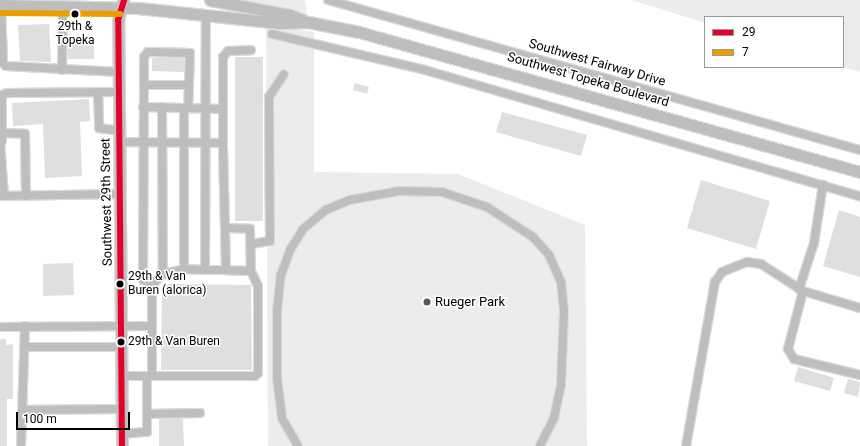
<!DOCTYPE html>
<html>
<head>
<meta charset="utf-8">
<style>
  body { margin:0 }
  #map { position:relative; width:860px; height:446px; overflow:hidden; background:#fff; font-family:Roboto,sans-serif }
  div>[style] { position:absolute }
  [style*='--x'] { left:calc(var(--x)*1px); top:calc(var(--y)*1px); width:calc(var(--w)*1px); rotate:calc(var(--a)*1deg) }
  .green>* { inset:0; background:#ececec }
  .building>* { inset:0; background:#dfdfdf }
  .roads { filter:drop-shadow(1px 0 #dbdbdb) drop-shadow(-1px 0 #dbdbdb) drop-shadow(0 1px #dbdbdb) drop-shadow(0 -1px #dbdbdb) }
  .minor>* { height:8px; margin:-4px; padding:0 4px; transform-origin:4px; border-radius:4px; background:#bebebe }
  .major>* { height:11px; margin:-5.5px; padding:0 5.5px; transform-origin:5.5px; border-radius:5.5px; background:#bebebe }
  .bus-1>* { height:6px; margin:-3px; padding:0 3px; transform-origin:3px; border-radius:3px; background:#e4002b }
  .bus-2>* { height:6px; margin:-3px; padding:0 3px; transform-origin:3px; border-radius:3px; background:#eb9e00 }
  .dots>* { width:11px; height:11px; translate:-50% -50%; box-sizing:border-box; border:2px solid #fff; border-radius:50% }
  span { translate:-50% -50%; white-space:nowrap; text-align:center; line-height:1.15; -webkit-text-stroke:3px #fff; paint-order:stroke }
  .bus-label { font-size:12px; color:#000 }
  .left { translate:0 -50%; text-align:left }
  .street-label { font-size:13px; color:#000 }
  .poi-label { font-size:13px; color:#000 }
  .legend { position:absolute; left:704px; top:16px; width:140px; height:52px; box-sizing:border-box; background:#fff; border:1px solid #999; margin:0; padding:5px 7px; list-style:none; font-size:12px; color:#000 }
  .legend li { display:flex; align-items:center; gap:8px; height:20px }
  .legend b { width:20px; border:1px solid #999 }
  .scale { position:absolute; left:16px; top:412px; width:114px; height:18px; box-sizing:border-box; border:2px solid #000; border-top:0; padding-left:5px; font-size:12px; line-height:14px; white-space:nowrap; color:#000; -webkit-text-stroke:3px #fff; paint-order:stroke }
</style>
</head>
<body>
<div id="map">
  <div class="green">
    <div style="clip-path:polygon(215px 0,305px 0,308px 22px)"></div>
    <div style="clip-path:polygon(632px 0,860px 0,860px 72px,843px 67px,843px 17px,705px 17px,705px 23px)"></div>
    <div style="clip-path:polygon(266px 26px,314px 32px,314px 172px,458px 174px,585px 225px,587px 446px,268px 446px)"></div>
  </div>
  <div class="building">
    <div style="clip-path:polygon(49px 24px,51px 62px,20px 61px,18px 25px)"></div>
    <div style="clip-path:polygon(68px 39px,94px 40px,94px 59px,68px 59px)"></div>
    <div style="clip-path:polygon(235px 57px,263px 57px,263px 221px,235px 221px)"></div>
    <div style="clip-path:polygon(152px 58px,184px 58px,184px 72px,152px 71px)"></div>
    <div style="clip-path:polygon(355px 83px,369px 87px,367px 94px,353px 90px)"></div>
    <div style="clip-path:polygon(89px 99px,90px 121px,80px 122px,82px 176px,45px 178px,43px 124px,13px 126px,12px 103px)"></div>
    <div style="clip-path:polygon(502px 112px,587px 135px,581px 156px,496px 132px)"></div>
    <div style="clip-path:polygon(701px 180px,770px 201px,756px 249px,687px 228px)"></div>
    <div style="clip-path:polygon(839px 210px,860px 217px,860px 277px,823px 266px)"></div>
    <div style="clip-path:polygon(73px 263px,74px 295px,43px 296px,43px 264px)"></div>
    <div style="clip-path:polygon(162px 284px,251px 285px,252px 370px,161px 370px)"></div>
    <div style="clip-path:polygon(0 339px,6px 339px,6px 345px,13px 344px,13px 399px,7px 399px,7px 446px,0 446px)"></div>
    <div style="clip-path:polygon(798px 367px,834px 378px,830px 391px,794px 381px)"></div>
    <div style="clip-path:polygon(848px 379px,860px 382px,858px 397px,844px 393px)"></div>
    <div style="clip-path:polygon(159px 419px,183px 419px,184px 446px,159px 446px)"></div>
  </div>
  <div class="roads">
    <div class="minor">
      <div style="--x:328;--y:0;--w:553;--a:15.75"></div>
      <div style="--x:1;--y:5;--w:58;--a:88"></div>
      <div style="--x:3;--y:63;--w:4;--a:45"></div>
      <div style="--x:6;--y:66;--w:113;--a:3"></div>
      <div style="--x:272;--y:34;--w:157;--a:13.2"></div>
      <div style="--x:425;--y:70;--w:453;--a:16.2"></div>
      <div style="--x:62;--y:70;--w:65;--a:-89.1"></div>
      <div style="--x:144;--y:85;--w:28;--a:-90"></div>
      <div style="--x:144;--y:57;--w:6;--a:-51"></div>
      <div style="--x:148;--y:52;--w:42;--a:1.4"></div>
      <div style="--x:190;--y:53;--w:32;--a:92"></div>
      <div style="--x:98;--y:92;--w:36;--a:88"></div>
      <div style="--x:99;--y:128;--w:22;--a:8"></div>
      <div style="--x:143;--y:107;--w:80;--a:1.4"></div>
      <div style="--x:162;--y:107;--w:167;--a:89.7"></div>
      <div style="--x:184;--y:108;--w:161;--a:90"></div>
      <div style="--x:2;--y:133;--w:23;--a:2"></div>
      <div style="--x:25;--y:134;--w:62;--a:89.1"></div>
      <div style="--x:0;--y:141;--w:55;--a:85.8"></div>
      <div style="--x:2;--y:141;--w:46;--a:-90"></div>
      <div style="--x:2;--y:95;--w:5;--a:-22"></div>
      <div style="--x:7;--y:93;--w:113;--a:-0.5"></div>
      <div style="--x:121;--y:142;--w:102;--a:0.6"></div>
      <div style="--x:0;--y:196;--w:121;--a:-0.9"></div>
      <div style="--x:225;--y:228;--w:25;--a:2"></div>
      <div style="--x:250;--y:229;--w:42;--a:88.6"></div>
      <div style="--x:251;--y:271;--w:25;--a:-178"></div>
      <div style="--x:226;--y:270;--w:127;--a:-91.4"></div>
      <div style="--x:223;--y:143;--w:86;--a:-90"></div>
      <div style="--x:223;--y:57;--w:8;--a:-50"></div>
      <div style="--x:228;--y:51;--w:23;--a:-2"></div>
      <div style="--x:251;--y:244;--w:19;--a:-9"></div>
      <div style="--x:270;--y:241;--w:144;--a:-90.4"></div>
      <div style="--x:269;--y:97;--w:27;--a:-57"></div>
      <div style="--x:205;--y:270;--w:21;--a:0"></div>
      <div style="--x:152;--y:285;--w:10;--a:-151"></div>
      <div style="--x:143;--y:280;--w:195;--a:-89.7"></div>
      <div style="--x:144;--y:85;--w:45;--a:0"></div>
      <div style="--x:189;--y:85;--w:23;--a:92"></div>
      <div style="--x:799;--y:289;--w:48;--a:-71.9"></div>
      <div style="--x:814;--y:243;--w:59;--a:-81.2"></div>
      <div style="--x:803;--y:291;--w:60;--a:104.5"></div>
      <div style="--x:788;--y:349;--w:12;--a:59"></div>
      <div style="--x:794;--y:359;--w:68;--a:13.6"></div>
      <div style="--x:0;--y:327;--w:151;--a:-0.4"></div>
      <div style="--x:24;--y:347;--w:99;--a:0"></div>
      <div style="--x:123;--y:376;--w:29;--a:0"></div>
      <div style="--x:152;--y:376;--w:91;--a:-90"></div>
      <div style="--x:152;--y:285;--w:16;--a:-45"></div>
      <div style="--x:163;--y:274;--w:22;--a:-13"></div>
      <div style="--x:184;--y:269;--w:21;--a:3"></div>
      <div style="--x:205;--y:270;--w:256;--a:-89.8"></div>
      <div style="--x:152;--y:376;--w:103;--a:0"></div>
      <div style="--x:255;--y:376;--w:4;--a:-45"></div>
      <div style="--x:258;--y:373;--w:87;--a:-90"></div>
      <div style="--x:258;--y:286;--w:17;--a:-115"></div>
      <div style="--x:22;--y:410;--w:100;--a:-0.6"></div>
      <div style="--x:148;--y:414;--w:52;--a:-1.1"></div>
      <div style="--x:122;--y:434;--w:25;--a:-5"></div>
      <div style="--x:147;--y:432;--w:56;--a:-90"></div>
      <div style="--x:21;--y:446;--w:120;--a:-88.1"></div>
      <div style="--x:298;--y:446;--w:32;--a:-120"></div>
      <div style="--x:282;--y:418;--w:41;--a:-97"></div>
      <div style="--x:277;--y:377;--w:66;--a:-90"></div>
      <div style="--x:277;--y:311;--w:36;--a:-84"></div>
      <div style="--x:281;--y:275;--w:27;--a:-70"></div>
      <div style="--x:290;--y:250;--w:25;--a:-58"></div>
      <div style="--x:303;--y:229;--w:30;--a:-40"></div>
      <div style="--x:326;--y:210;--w:26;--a:-23"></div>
      <div style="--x:350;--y:200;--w:50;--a:-10.4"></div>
      <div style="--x:399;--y:191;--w:43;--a:1.3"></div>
      <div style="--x:442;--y:192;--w:47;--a:18.4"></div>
      <div style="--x:487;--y:207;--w:55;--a:33.1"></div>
      <div style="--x:533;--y:237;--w:24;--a:48"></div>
      <div style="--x:549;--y:255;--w:30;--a:66"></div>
      <div style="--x:561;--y:282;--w:30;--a:84"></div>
      <div style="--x:564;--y:312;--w:73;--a:92.4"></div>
      <div style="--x:561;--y:385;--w:34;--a:102"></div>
      <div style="--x:554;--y:418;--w:31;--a:117"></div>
      <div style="--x:686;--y:446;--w:167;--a:-80"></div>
      <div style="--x:715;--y:282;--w:12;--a:-55"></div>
      <div style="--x:722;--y:272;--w:27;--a:-22"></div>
      <div style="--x:747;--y:262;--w:14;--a:8"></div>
      <div style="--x:761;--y:264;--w:50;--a:32.7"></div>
      <div style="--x:803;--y:291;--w:59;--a:16.6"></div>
    </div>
    <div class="major">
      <div style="--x:210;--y:0;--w:81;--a:10.6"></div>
      <div style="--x:290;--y:15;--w:14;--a:21"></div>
      <div style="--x:0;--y:5;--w:138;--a:1.2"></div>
      <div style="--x:138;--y:8;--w:143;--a:6"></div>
      <div style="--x:280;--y:23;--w:28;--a:-2"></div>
      <div style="--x:308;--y:22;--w:52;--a:11.1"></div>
      <div style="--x:359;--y:32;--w:520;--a:15.61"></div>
      <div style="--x:122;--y:446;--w:426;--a:-90.5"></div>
      <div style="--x:118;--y:20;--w:20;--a:-75"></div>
    </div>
  </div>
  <div class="bus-1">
    <div style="--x:122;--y:446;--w:426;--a:-90.5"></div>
    <div style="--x:118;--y:20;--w:21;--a:-73"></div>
  </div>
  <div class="bus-2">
    <div style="--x:0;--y:13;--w:120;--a:0.5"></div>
  </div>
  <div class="dots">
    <div style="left:75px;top:14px;background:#000"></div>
    <div style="left:120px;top:284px;background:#000"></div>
    <div style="left:427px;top:302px;background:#595959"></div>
    <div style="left:121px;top:342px;background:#000"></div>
  </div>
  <div class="bus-label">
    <span style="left:75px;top:34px">29th &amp;<br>Topeka</span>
    <span class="left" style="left:128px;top:284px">29th &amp; Van<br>Buren (alorica)</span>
    <span class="left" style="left:128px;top:342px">29th &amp; Van Buren</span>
  </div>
  <div class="street-label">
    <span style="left:597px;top:63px;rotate:16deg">Southwest Fairway Drive</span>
    <span style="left:588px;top:80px;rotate:16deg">Southwest Topeka Boulevard</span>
    <span style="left:107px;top:202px;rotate:-91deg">Southwest 29th Street</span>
  </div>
  <div class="poi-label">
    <span class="left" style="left:435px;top:302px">Rueger Park</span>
  </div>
  <ul class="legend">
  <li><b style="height:5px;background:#e4002b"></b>29</li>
  <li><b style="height:5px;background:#eb9e00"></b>7</li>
  </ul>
  <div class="scale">100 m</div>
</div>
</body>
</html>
